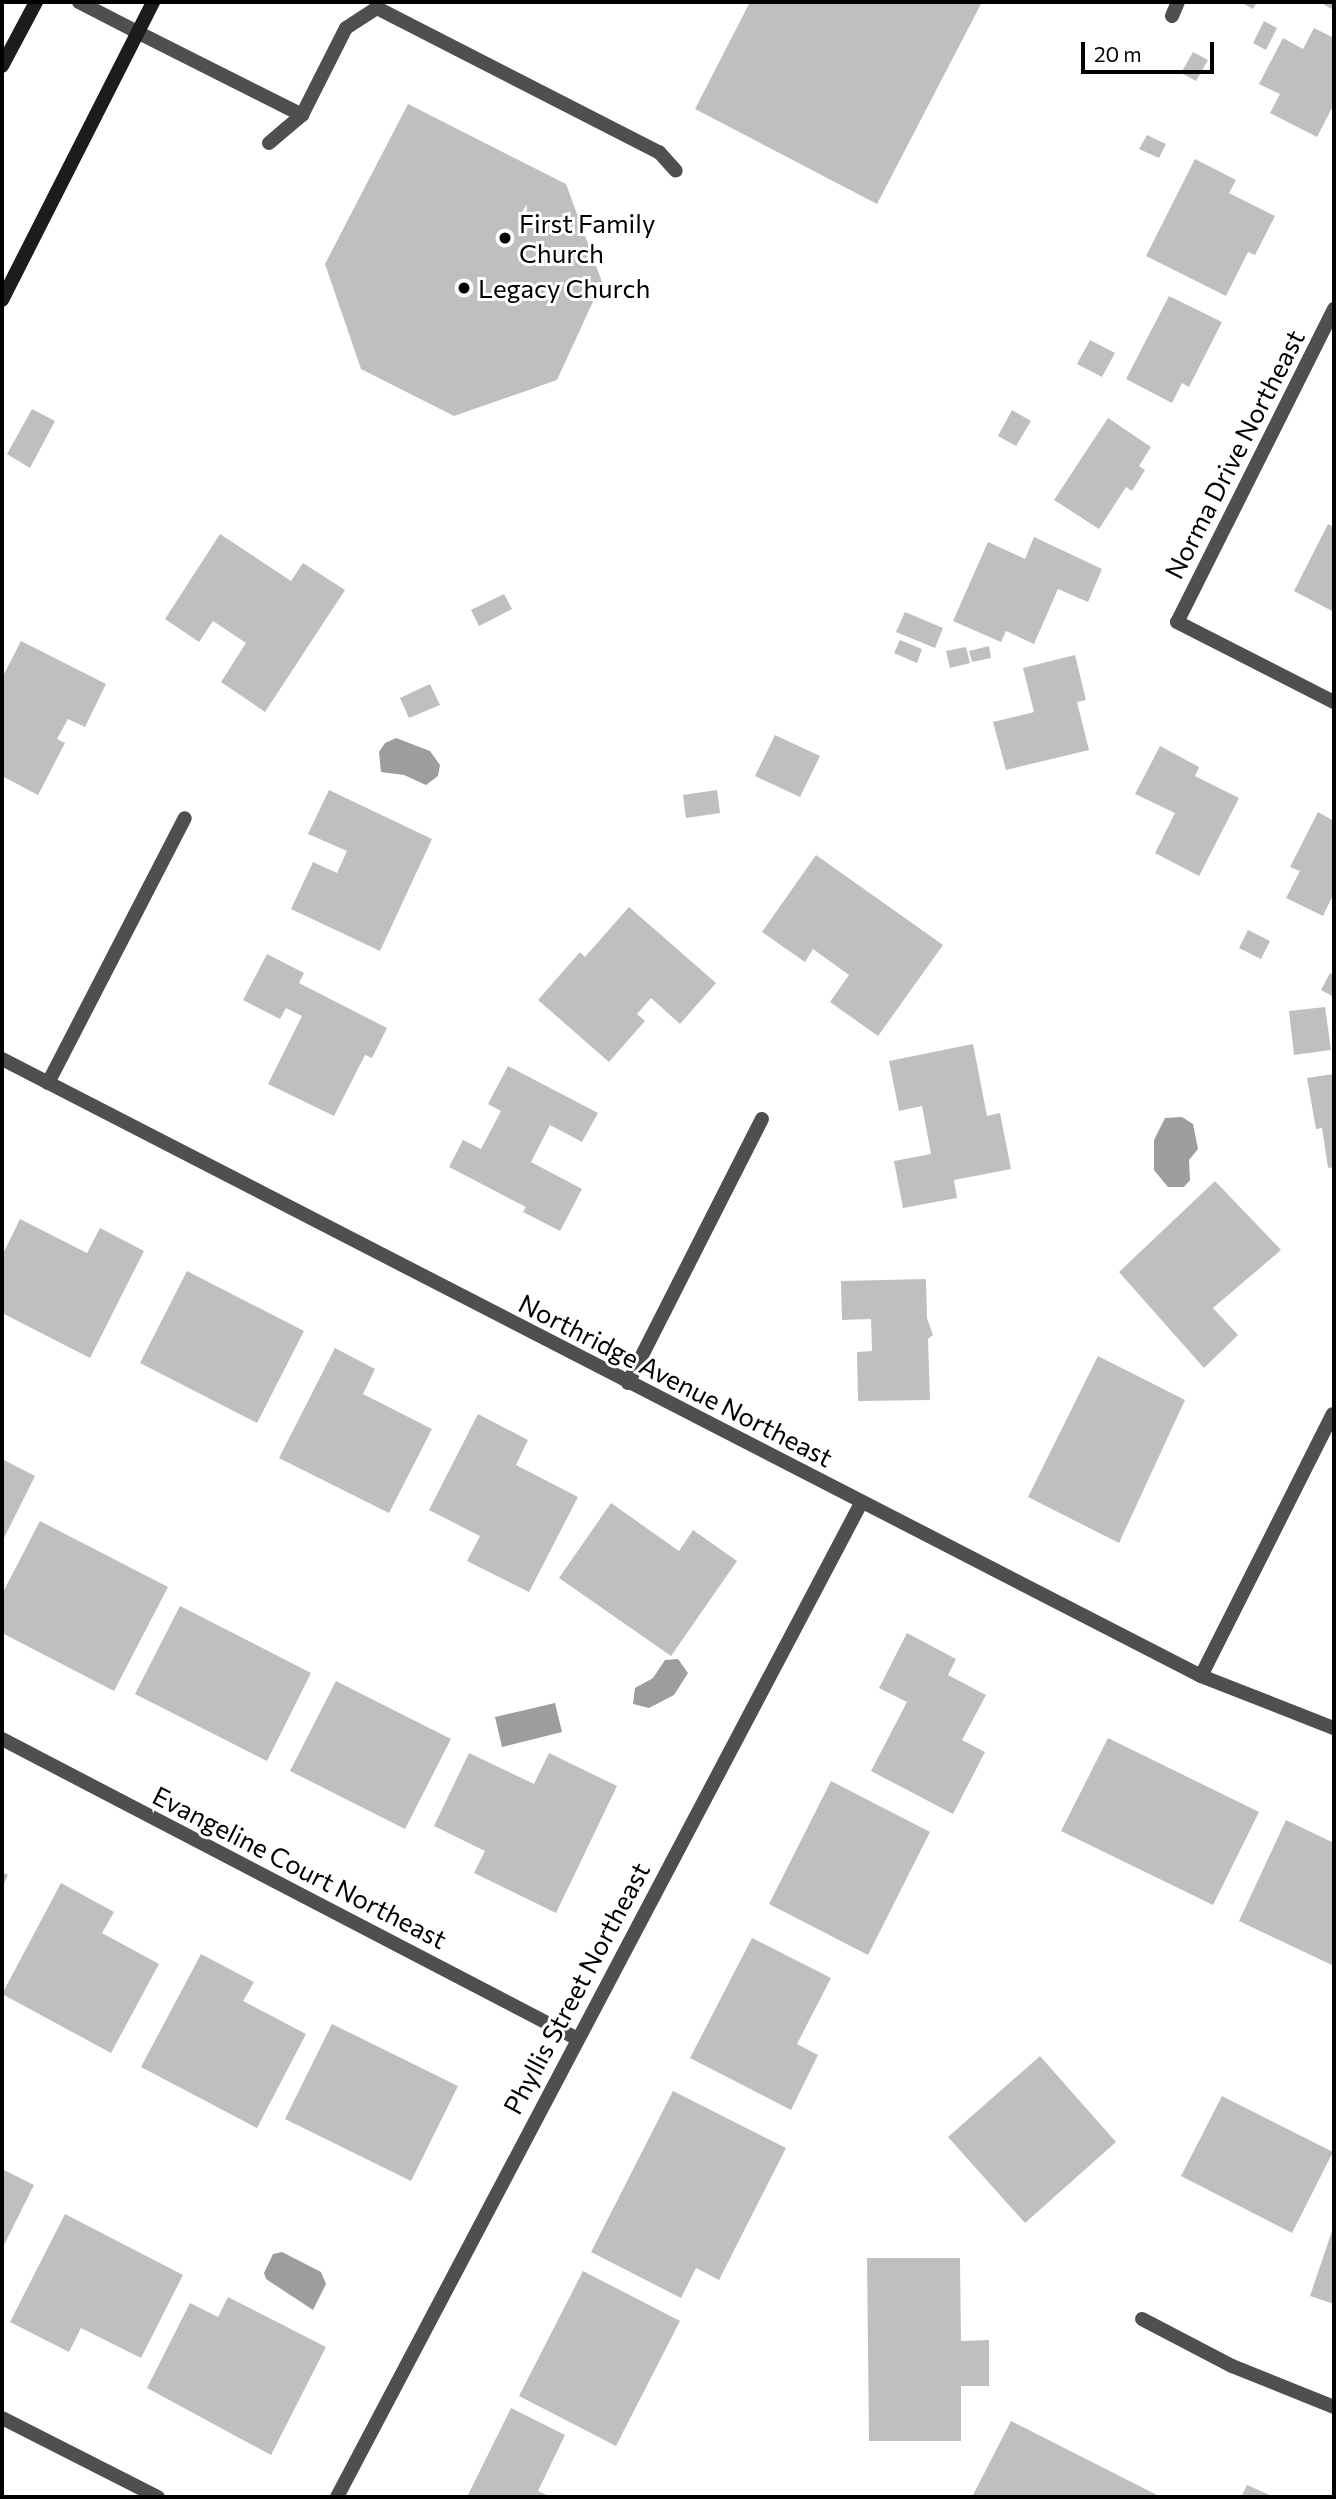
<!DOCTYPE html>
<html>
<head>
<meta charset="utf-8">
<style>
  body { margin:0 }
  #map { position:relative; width:1336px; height:2499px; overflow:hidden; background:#fff; font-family:Commissioner,sans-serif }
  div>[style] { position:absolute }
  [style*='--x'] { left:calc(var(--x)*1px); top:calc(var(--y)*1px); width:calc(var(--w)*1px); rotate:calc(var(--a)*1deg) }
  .water>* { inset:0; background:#9d9d9d }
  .building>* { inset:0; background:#bfbfbf }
  .service>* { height:14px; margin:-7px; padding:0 7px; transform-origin:7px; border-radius:7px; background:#4f4f4f }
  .minor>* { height:14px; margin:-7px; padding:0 7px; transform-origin:7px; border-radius:7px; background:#4f4f4f }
  .secondary>* { height:14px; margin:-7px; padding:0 7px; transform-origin:7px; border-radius:7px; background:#1c1c1c }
  .dots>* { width:19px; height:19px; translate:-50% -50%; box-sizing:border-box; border:4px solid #fff; border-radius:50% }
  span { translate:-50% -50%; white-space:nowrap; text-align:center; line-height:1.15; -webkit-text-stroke:6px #fff; paint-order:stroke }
  .poi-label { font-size:26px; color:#000 }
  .left { translate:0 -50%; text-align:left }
  .street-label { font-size:26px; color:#000 }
  .frame { position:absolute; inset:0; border:4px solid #000; pointer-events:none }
  .scale { position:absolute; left:1081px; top:42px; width:133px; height:32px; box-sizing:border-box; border:4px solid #000; border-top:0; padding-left:9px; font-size:21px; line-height:24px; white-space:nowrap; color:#000; -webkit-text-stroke:5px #fff; paint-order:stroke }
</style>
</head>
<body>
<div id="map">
  <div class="water">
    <div style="clip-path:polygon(396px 738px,430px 751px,440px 765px,438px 776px,426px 785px,404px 775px,381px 772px,379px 752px,385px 743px)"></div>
    <div style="clip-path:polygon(1182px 1117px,1193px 1124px,1198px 1149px,1189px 1160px,1190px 1180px,1184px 1187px,1168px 1187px,1154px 1170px,1154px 1140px,1165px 1118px)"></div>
    <div style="clip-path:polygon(678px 1659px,688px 1673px,674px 1695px,649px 1708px,633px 1704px,635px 1688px,653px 1678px,665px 1660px)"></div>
    <div style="clip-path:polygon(555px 1703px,562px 1732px,502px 1747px,495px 1717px)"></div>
    <div style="clip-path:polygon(282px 2252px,321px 2272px,326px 2284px,313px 2310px,266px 2279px,264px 2273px,273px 2254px)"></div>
  </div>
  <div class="building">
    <div style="clip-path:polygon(750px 2px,982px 2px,877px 204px,695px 109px)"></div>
    <div style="clip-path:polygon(1240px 2px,1257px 2px,1253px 9px)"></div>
    <div style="clip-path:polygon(1326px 2px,1334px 2px,1334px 10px,1324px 5px)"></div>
    <div style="clip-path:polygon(1264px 21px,1277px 28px,1266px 50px,1253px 43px)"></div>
    <div style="clip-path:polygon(1314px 28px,1334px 38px,1334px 104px,1317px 137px,1270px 113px,1280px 94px,1259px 84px,1283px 38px,1303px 49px)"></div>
    <div style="clip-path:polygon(1193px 52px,1208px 60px,1196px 81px,1181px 73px)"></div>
    <div style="clip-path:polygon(408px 104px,566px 184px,602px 282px,557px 380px,454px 416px,361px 369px,325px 264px)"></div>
    <div style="clip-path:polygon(1147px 135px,1166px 144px,1159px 158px,1139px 149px)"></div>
    <div style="clip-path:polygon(1195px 159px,1236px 180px,1229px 193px,1275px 216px,1255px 255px,1248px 252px,1226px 296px,1146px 256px)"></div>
    <div style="clip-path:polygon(1169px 296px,1222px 322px,1189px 387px,1182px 383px,1172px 403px,1126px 379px)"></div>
    <div style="clip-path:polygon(1090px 340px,1115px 353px,1102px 377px,1077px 364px)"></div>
    <div style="clip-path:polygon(32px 409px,55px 421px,30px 468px,7px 454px)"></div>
    <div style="clip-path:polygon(1012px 410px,1031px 421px,1016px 446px,998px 436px)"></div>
    <div style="clip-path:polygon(1108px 418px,1151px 447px,1139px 466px,1145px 470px,1132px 491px,1126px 487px,1099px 529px,1054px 500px)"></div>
    <div style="clip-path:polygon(1328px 524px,1334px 527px,1334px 612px,1294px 591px)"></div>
    <div style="clip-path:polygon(220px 534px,291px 581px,303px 563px,345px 590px,265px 712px,221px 682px,246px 643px,213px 621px,199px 642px,165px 619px)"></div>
    <div style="clip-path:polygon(1034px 537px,1102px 569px,1088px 602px,1058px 589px,1034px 644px,1006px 631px,1001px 642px,953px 621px,988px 542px,1025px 559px)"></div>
    <div style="clip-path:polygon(504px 594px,512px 609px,479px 626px,471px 610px)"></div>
    <div style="clip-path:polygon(905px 612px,943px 628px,935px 648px,896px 632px)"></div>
    <div style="clip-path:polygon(900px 640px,922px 649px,917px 663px,894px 653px)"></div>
    <div style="clip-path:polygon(21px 641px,106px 684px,85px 727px,68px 719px,57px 739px,65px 743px,38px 795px,2px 776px,2px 678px)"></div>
    <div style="clip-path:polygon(989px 646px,991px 658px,972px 662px,969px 651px)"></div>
    <div style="clip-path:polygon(966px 647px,970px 663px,950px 668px,946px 651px)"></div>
    <div style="clip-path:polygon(1075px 655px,1086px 700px,1077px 702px,1089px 750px,1006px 770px,993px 722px,1034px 712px,1023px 668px)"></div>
    <div style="clip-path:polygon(430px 684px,440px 705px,409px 718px,400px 698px)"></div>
    <div style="clip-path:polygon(775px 735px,820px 756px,800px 797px,755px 776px)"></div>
    <div style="clip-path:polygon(1160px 746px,1199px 767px,1195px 776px,1239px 798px,1199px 876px,1155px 853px,1175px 813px,1135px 794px)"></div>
    <div style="clip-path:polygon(329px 790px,432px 839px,380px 951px,291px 909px,313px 862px,337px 873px,347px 851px,308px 834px)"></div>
    <div style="clip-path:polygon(717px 790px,720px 813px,686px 818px,683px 795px)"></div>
    <div style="clip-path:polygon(1318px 812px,1334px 821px,1334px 893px,1323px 916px,1286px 898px,1300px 871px,1290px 867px)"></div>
    <div style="clip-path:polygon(816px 855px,943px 945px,878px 1036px,830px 1002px,849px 975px,813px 949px,805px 962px,762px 932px)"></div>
    <div style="clip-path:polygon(629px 907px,716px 983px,680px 1024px,651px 998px,637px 1014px,645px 1021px,609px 1062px,538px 1000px,580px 952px,585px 957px)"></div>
    <div style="clip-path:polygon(1248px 930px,1270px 941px,1261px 959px,1239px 948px)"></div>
    <div style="clip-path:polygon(267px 954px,304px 973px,299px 983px,387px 1028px,372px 1058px,365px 1055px,334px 1116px,268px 1084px,302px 1016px,286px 1008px,280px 1019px,243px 1000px)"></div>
    <div style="clip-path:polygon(1330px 973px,1334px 975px,1334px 997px,1321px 990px)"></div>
    <div style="clip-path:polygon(1325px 1007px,1331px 1050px,1294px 1055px,1289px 1011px)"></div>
    <div style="clip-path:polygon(973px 1044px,987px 1116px,1000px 1113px,1011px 1169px,954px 1180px,957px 1198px,903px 1208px,894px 1161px,931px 1154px,922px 1106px,899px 1111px,889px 1061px)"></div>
    <div style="clip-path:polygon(508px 1066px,598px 1113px,582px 1142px,550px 1125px,531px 1162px,582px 1189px,560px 1231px,523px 1212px,526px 1207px,449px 1167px,463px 1140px,481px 1149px,501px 1111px,488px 1104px)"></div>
    <div style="clip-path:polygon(1334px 1074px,1334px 1167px,1328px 1168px,1322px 1128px,1316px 1129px,1307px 1078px)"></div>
    <div style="clip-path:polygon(1215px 1181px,1281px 1250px,1213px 1308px,1238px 1335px,1204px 1368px,1119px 1272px)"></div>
    <div style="clip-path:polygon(20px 1219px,87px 1253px,100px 1228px,144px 1251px,90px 1358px,2px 1313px,2px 1256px)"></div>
    <div style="clip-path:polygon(187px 1271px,304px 1331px,257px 1423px,140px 1363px)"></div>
    <div style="clip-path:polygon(926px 1279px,927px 1318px,933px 1335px,928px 1339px,930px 1400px,858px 1401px,857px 1352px,872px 1351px,871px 1319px,842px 1320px,841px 1281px)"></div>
    <div style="clip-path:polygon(335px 1348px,375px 1369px,363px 1394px,432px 1429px,389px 1513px,279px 1458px)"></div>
    <div style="clip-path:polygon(1098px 1356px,1185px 1400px,1119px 1543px,1028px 1497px)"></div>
    <div style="clip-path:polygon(478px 1414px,528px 1440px,516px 1465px,578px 1497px,529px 1592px,467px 1561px,480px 1536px,429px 1510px)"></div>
    <div style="clip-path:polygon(2px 1459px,35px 1476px,2px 1542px)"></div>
    <div style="clip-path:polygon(611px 1503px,679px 1551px,693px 1530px,737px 1561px,671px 1656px,559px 1578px)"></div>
    <div style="clip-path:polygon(40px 1521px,168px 1587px,114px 1691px,2px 1633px,2px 1594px)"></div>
    <div style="clip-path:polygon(180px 1606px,311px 1673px,267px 1761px,135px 1694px)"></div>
    <div style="clip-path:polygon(907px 1633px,956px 1659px,948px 1675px,986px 1695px,962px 1740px,985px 1752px,953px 1814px,871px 1771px,907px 1702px,879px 1688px)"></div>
    <div style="clip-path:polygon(336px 1681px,451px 1739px,405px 1829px,290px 1771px)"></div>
    <div style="clip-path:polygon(1108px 1738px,1259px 1812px,1213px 1905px,1061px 1831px)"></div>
    <div style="clip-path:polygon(469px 1753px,534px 1784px,549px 1753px,617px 1786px,556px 1913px,474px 1873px,485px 1851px,434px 1826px)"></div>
    <div style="clip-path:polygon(831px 1781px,930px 1832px,868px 1955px,769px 1904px)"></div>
    <div style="clip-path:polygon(1286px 1820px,1334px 1843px,1334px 1966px,1239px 1921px)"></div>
    <div style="clip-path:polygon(2px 1872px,8px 1875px,2px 1888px)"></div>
    <div style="clip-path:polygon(61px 1883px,114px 1912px,102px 1933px,159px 1964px,111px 2053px,2px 1994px)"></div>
    <div style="clip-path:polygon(752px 1938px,831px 1978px,797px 2044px,818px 2055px,791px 2110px,690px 2058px)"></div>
    <div style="clip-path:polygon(201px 1954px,254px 1982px,243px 2001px,306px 2034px,257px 2128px,141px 2067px)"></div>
    <div style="clip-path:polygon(332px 2024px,458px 2086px,411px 2181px,285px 2119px)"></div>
    <div style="clip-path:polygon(1040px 2056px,1116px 2142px,1025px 2223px,948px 2137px)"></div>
    <div style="clip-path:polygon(673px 2091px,786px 2148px,719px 2280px,696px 2268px,681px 2298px,591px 2252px)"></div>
    <div style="clip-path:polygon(1222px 2096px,1333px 2152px,1292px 2233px,1181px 2176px)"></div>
    <div style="clip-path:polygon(2px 2169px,34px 2185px,2px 2249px)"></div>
    <div style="clip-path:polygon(65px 2214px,183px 2275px,141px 2358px,81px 2328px,69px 2352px,10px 2322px)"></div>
    <div style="clip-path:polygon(1334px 2225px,1334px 2304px,1310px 2296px)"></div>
    <div style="clip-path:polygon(867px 2258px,960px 2258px,961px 2341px,989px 2340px,989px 2386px,961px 2386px,961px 2441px,869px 2441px)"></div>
    <div style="clip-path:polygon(583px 2271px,680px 2321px,616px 2446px,519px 2396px)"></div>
    <div style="clip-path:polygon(228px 2297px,326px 2347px,271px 2455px,147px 2388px,190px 2303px,218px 2317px)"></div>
    <div style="clip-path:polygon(511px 2408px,565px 2435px,538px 2491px,551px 2497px,467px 2497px)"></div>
    <div style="clip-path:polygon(1011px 2421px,1161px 2497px,972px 2497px)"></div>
    <div style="clip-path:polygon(1247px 2485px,1274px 2497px,1241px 2497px)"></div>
  </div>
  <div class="service">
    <div style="--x:1172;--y:16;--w:15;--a:-67"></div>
    <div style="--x:137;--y:32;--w:185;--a:26.7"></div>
    <div style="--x:269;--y:143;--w:43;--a:-40.3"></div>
    <div style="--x:302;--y:115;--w:97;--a:-63.2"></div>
    <div style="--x:346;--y:28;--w:37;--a:-33"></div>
    <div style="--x:377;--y:8;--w:317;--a:27.1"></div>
    <div style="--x:659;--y:152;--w:25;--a:48"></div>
  </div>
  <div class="minor">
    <div style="--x:79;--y:2;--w:65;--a:27.3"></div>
    <div style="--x:1334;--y:309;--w:350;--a:116.6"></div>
    <div style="--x:1177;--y:622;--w:176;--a:27"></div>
    <div style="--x:2;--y:1059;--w:1348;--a:27.23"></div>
    <div style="--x:1201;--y:1676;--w:143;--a:21.4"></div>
    <div style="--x:48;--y:1083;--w:298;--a:-62.7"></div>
    <div style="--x:628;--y:1383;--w:296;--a:-63.1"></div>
    <div style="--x:1201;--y:1676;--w:293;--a:-63.3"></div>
    <div style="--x:2;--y:1739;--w:647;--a:27.52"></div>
    <div style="--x:1142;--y:2319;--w:102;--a:27.6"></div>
    <div style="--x:1232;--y:2366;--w:110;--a:21.9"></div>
    <div style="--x:2;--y:2418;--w:175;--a:26.9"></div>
    <div style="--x:337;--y:2497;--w:1124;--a:-62.2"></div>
  </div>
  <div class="secondary">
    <div style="--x:2;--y:66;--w:72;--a:-62"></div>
    <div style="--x:2;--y:300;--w:334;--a:-63.1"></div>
  </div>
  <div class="dots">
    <div style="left:505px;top:238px;background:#000"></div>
    <div style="left:464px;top:288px;background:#000"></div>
  </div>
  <div class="poi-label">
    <span class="left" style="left:519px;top:238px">First Family<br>Church</span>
    <span class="left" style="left:478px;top:288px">Legacy Church</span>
  </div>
  <div class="street-label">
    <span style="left:1234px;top:454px;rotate:-63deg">Norma Drive Northeast</span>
    <span style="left:676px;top:1380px;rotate:27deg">Northridge Avenue Northeast</span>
    <span style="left:300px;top:1867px;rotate:27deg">Evangeline Court Northeast</span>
    <span style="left:576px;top:1988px;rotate:-62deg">Phyllis Street Northeast</span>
  </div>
  <div class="frame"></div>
  <div class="scale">20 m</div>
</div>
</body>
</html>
